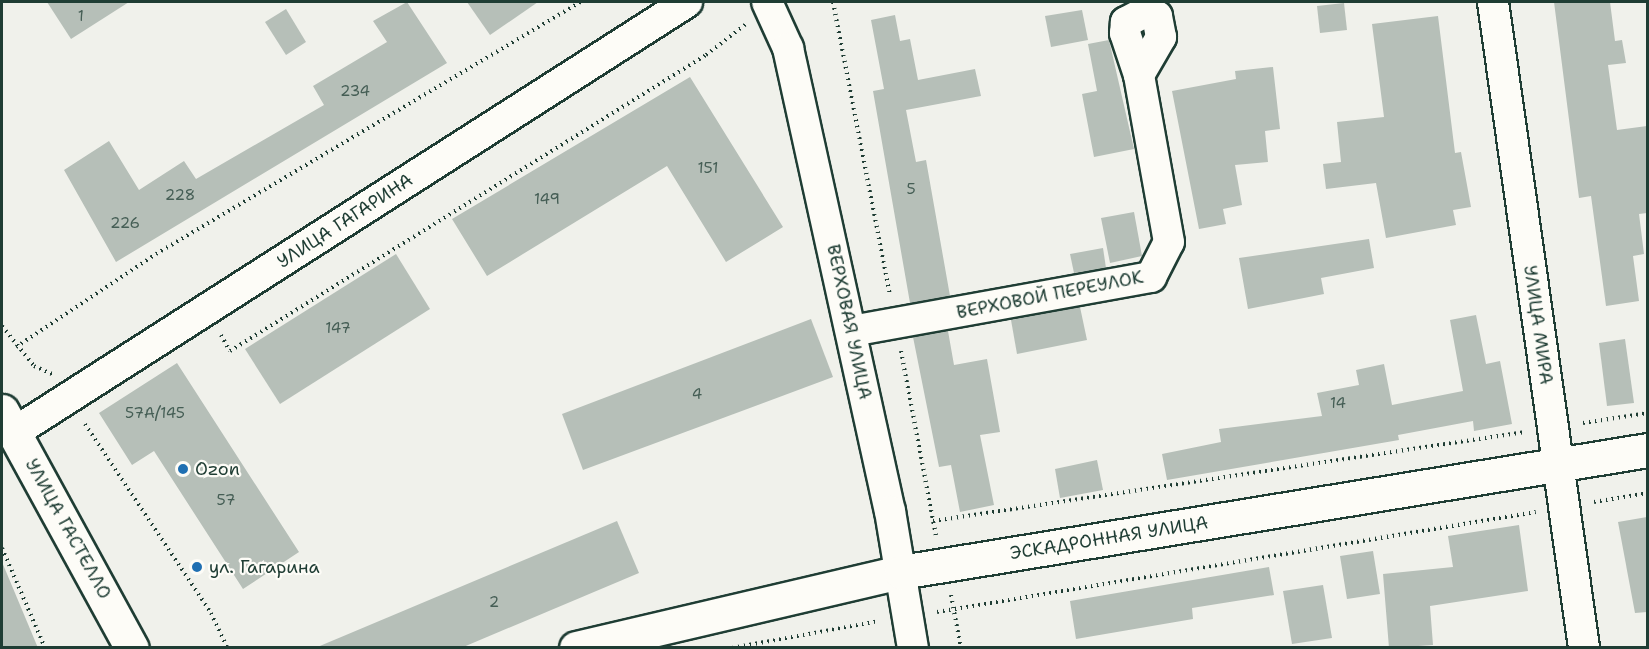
<!DOCTYPE html>
<html>
<head>
<meta charset="utf-8">
<style>
  body { margin:0 }
  #map { position:relative; width:1649px; height:649px; overflow:hidden; background:#f0f1eb; font-family:"Shantell Sans",sans-serif }
  div>[style] { position:absolute }
  [style*='--x'] { left:calc(var(--x)*1px); top:calc(var(--y)*1px); width:calc(var(--w)*1px); rotate:calc(var(--a)*1deg) }
  .building>* { inset:0; background:#b6bfb8 }
  .path>* { height:4px; margin-top:-2px; transform-origin:0; background:repeating-linear-gradient(90deg,#1f3d34 0 1.5px,transparent 0 6px) }
  .roads { filter:drop-shadow(2px 0 #1f3d34) drop-shadow(-2px 0 #1f3d34) drop-shadow(0 2px #1f3d34) drop-shadow(0 -2px #1f3d34) }
  .street>* { height:30px; margin:-15px; padding:0 15px; transform-origin:15px; border-radius:15px; background:#fdfcf7 }
  .secondary>* { height:33px; margin:-16.5px; padding:0 16.5px; transform-origin:16.5px; border-radius:16.5px; background:#fdfcf7 }
  .primary>* { height:33px; margin:-16.5px; padding:0 16.5px; transform-origin:16.5px; border-radius:16.5px; background:#fdfcf7 }
  .dots>* { width:16px; height:16px; translate:-50% -50%; box-sizing:border-box; border:3px solid #fdfcf7; border-radius:50% }
  span { translate:-50% -50%; white-space:nowrap; text-align:center; line-height:1.15; -webkit-text-stroke:4.5px #fdfcf7; paint-order:stroke }
  .number-label { font-size:15px; color:#455e55 }
  .number-label span { -webkit-text-stroke-width:0 }
  .street-label { font-size:18px; color:#1f3d34 }
  .poi-label { font-size:18px; color:#1f3d34 }
  .left { translate:0 -50%; text-align:left }
  .frame { position:absolute; inset:0; border:3px solid #1f3d34; pointer-events:none }
</style>
</head>
<body>
<div id="map">
  <div class="building">
    <div style="clip-path:polygon(47px 2px,129px 2px,71px 39px)"></div>
    <div style="clip-path:polygon(407px 2px,447px 63px,116px 262px,64px 170px,109px 141px,139px 190px,184px 161px,196px 179px,324px 105px,313px 86px,387px 42px,373px 21px)"></div>
    <div style="clip-path:polygon(467px 2px,538px 2px,490px 35px)"></div>
    <div style="clip-path:polygon(1554px 2px,1610px 2px,1615px 41px,1622px 40px,1626px 63px,1608px 65px,1617px 130px,1647px 126px,1647px 213px,1639px 214px,1644px 254px,1633px 256px,1639px 301px,1606px 306px,1591px 196px,1579px 198px)"></div>
    <div style="clip-path:polygon(1344px 3px,1347px 30px,1320px 33px,1317px 6px)"></div>
    <div style="clip-path:polygon(286px 9px,306px 42px,286px 55px,265px 22px)"></div>
    <div style="clip-path:polygon(1082px 10px,1088px 40px,1051px 47px,1045px 16px)"></div>
    <div style="clip-path:polygon(895px 15px,900px 41px,910px 39px,918px 80px,975px 69px,981px 96px,906px 110px,916px 162px,926px 160px,950px 296px,910px 303px,873px 91px,884px 89px,871px 20px)"></div>
    <div style="clip-path:polygon(1438px 16px,1455px 153px,1461px 152px,1471px 207px,1453px 210px,1456px 225px,1386px 238px,1376px 183px,1326px 189px,1323px 164px,1341px 162px,1337px 122px,1384px 117px,1372px 24px)"></div>
    <div style="clip-path:polygon(1109px 40px,1134px 149px,1094px 157px,1082px 94px,1097px 91px,1088px 44px)"></div>
    <div style="clip-path:polygon(1273px 67px,1280px 129px,1265px 131px,1268px 162px,1235px 165px,1242px 205px,1223px 209px,1226px 224px,1199px 229px,1172px 91px,1236px 79px,1235px 71px)"></div>
    <div style="clip-path:polygon(690px 77px,783px 227px,726px 262px,667px 166px,487px 276px,452px 219px)"></div>
    <div style="clip-path:polygon(1134px 212px,1142px 256px,1110px 263px,1101px 218px)"></div>
    <div style="clip-path:polygon(1369px 239px,1374px 268px,1321px 278px,1324px 294px,1248px 309px,1239px 258px)"></div>
    <div style="clip-path:polygon(1103px 248px,1106px 268px,1074px 273px,1070px 254px)"></div>
    <div style="clip-path:polygon(396px 254px,430px 309px,280px 404px,245px 349px)"></div>
    <div style="clip-path:polygon(1080px 307px,1087px 340px,1017px 354px,1011px 320px)"></div>
    <div style="clip-path:polygon(1476px 315px,1486px 364px,1500px 361px,1512px 424px,1474px 431px,1473px 421px,1398px 435px,1399px 440px,1167px 480px,1162px 454px,1221px 442px,1219px 429px,1322px 416px,1317px 393px,1359px 385px,1356px 370px,1384px 364px,1392px 405px,1463px 391px,1450px 320px)"></div>
    <div style="clip-path:polygon(811px 319px,833px 377px,583px 470px,562px 414px)"></div>
    <div style="clip-path:polygon(948px 331px,954px 365px,987px 359px,1000px 432px,980px 435px,994px 505px,960px 512px,951px 465px,939px 467px,913px 337px)"></div>
    <div style="clip-path:polygon(1625px 339px,1634px 403px,1607px 406px,1599px 343px)"></div>
    <div style="clip-path:polygon(177px 363px,299px 552px,243px 589px,154px 451px,132px 465px,99px 413px)"></div>
    <div style="clip-path:polygon(1097px 460px,1103px 490px,1060px 498px,1055px 469px)"></div>
    <div style="clip-path:polygon(1647px 517px,1647px 612px,1635px 613px,1618px 522px)"></div>
    <div style="clip-path:polygon(617px 521px,639px 573px,461px 648px,315px 648px)"></div>
    <div style="clip-path:polygon(1519px 525px,1528px 591px,1430px 606px,1433px 645px,1389px 648px,1383px 574px,1453px 567px,1448px 536px)"></div>
    <div style="clip-path:polygon(1373px 551px,1380px 594px,1347px 599px,1340px 556px)"></div>
    <div style="clip-path:polygon(2px 562px,38px 648px,2px 648px)"></div>
    <div style="clip-path:polygon(1269px 567px,1274px 595px,1192px 608px,1193px 619px,1076px 639px,1070px 601px)"></div>
    <div style="clip-path:polygon(1323px 585px,1332px 638px,1292px 644px,1283px 591px)"></div>
  </div>
  <div class="path">
    <div style="--x:833;--y:2;--w:298;--a:79"></div>
    <div style="--x:2;--y:326;--w:51;--a:51.3"></div>
    <div style="--x:34;--y:366;--w:20;--a:24"></div>
    <div style="--x:221;--y:335;--w:18;--a:61"></div>
    <div style="--x:230;--y:351;--w:561;--a:-31.88"></div>
    <div style="--x:706;--y:55;--w:51;--a:-37.8"></div>
    <div style="--x:16;--y:347;--w:168;--a:-33.6"></div>
    <div style="--x:156;--y:254;--w:494;--a:-30.7"></div>
    <div style="--x:901;--y:351;--w:188;--a:79.3"></div>
    <div style="--x:1583;--y:423;--w:66;--a:-8.7"></div>
    <div style="--x:85;--y:424;--w:227;--a:56.3"></div>
    <div style="--x:211;--y:613;--w:38;--a:65"></div>
    <div style="--x:1594;--y:502;--w:55;--a:-9.5"></div>
    <div style="--x:933;--y:521;--w:599;--a:-8.55"></div>
    <div style="--x:2;--y:548;--w:109;--a:66.7"></div>
    <div style="--x:951;--y:595;--w:54;--a:79.3"></div>
    <div style="--x:937;--y:612;--w:607;--a:-9.48"></div>
    <div style="--x:732;--y:648;--w:149;--a:-10.4"></div>
  </div>
  <div class="roads">
    <div class="street">
      <div style="--x:767;--y:2;--w:51;--a:65.5"></div>
      <div style="--x:788;--y:48;--w:474;--a:77.6"></div>
      <div style="--x:890;--y:511;--w:139;--a:80.5"></div>
      <div style="--x:1493;--y:2;--w:652;--a:81.98"></div>
      <div style="--x:851;--y:331;--w:305;--a:-10.2"></div>
      <div style="--x:1151;--y:277;--w:39;--a:-63"></div>
      <div style="--x:1169;--y:242;--w:170;--a:-100.2"></div>
      <div style="--x:1139;--y:75;--w:44;--a:-59.9"></div>
      <div style="--x:1161;--y:37;--w:21;--a:-101"></div>
      <div style="--x:1157;--y:16;--w:11;--a:-153"></div>
      <div style="--x:1147;--y:11;--w:24;--a:152"></div>
      <div style="--x:1126;--y:22;--w:11;--a:95"></div>
      <div style="--x:1125;--y:33;--w:44;--a:71.6"></div>
      <div style="--x:15;--y:432;--w:798;--a:-32.61"></div>
    </div>
    <div class="secondary">
      <div style="--x:576;--y:648;--w:334;--a:-13.2"></div>
      <div style="--x:901;--y:572;--w:757;--a:-9.28"></div>
    </div>
    <div class="primary">
      <div style="--x:2;--y:411;--w:270;--a:61.3"></div>
    </div>
  </div>
  <div class="dots">
    <div style="left:183px;top:469px;background:#1f6fb2"></div>
    <div style="left:197px;top:567px;background:#1f6fb2"></div>
  </div>
  <div class="number-label">
    <span style="left:81px;top:17px">1</span>
    <span style="left:355px;top:92px">234</span>
    <span style="left:708px;top:169px">151</span>
    <span style="left:911px;top:190px">5</span>
    <span style="left:180px;top:196px">228</span>
    <span style="left:547px;top:200px">149</span>
    <span style="left:125px;top:224px">226</span>
    <span style="left:338px;top:329px">147</span>
    <span style="left:697px;top:395px">4</span>
    <span style="left:1338px;top:404px">14</span>
    <span style="left:155px;top:414px">57А/145</span>
    <span style="left:226px;top:501px">57</span>
    <span style="left:494px;top:603px">2</span>
  </div>
  <div class="street-label">
    <span style="left:345px;top:221px;rotate:-33deg">УЛИЦА ГАГАРИНА</span>
    <span style="left:1050px;top:295px;rotate:-11deg">ВЕРХОВОЙ ПЕРЕУЛОК</span>
    <span style="left:849px;top:322px;rotate:78deg">ВЕРХОВАЯ УЛИЦА</span>
    <span style="left:1538px;top:325px;rotate:82deg">УЛИЦА МИРА</span>
    <span style="left:68px;top:529px;rotate:61deg">УЛИЦА ГАСТЕЛЛО</span>
    <span style="left:1109px;top:538px;rotate:-9deg">ЭСКАДРОННАЯ УЛИЦА</span>
  </div>
  <div class="poi-label">
    <span class="left" style="left:195px;top:469px">Ozon</span>
    <span class="left" style="left:209px;top:567px">ул. Гагарина</span>
  </div>
  <div class="frame"></div>
</div>
</body>
</html>
